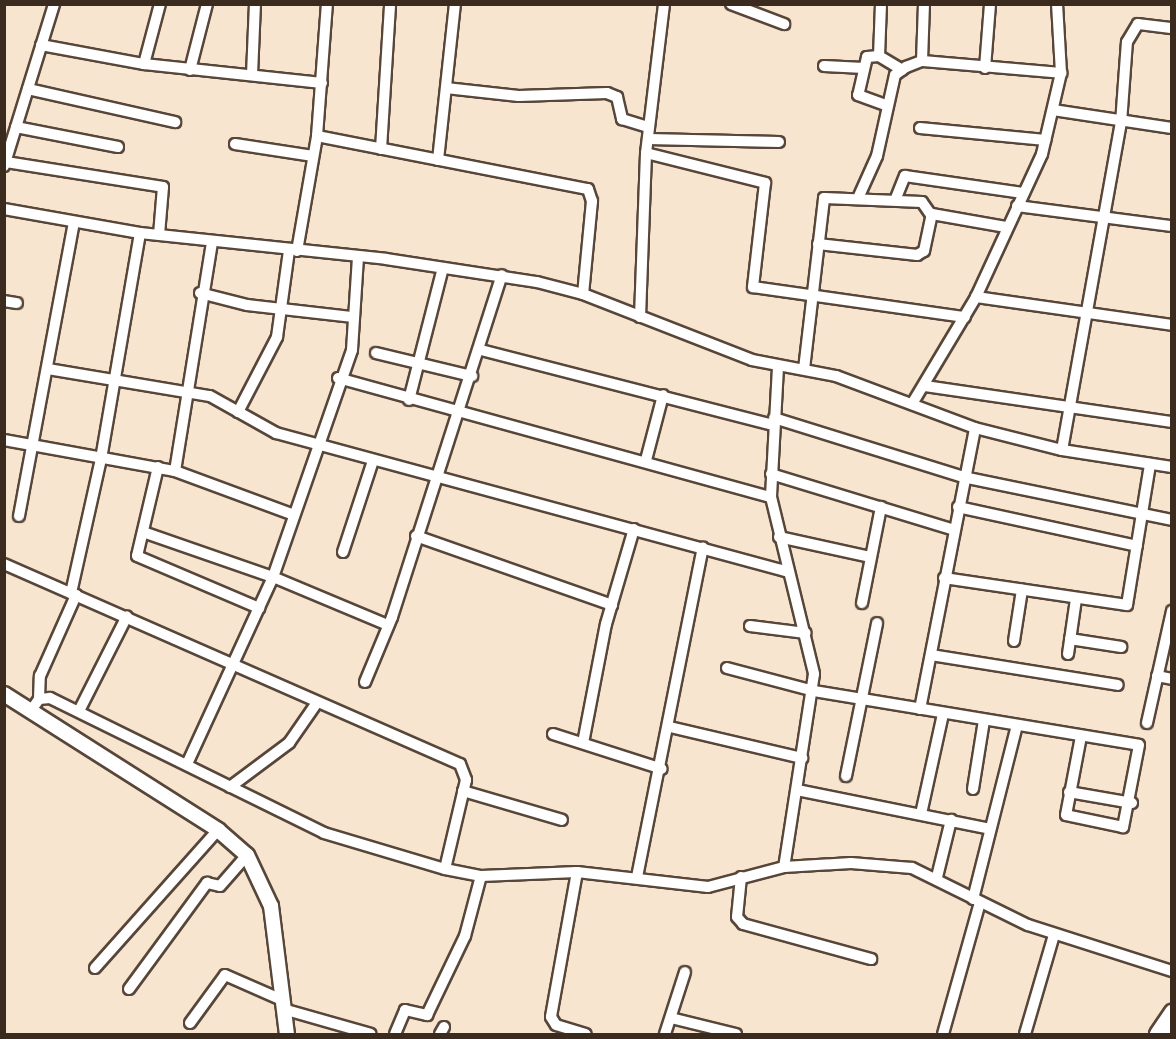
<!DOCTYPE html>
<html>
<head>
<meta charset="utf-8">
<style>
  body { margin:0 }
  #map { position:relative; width:1176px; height:1039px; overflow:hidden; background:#f7e5cf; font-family:Sriracha,sans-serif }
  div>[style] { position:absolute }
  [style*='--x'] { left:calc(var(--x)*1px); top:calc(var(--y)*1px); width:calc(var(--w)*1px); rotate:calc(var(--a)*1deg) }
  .roads { filter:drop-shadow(2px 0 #574639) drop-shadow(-2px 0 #574639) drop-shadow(0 2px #574639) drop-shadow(0 -2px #574639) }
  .minor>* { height:10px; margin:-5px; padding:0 5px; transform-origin:5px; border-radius:5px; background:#fff }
  .tertiary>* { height:14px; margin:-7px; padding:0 7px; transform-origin:7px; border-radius:7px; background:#fff }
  span { translate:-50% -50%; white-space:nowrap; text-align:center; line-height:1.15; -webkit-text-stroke:5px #fff; paint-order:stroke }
  .frame { position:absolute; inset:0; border:6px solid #3b2a1e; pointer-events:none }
</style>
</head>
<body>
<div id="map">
  <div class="roads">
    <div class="minor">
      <div style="--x:731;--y:4;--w:57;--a:20.7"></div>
      <div style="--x:881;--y:4;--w:52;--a:92.2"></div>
      <div style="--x:879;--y:56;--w:12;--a:175"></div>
      <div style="--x:867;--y:57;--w:39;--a:103"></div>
      <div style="--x:858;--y:95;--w:30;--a:20"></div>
      <div style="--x:41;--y:45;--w:105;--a:10.5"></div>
      <div style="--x:144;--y:64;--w:179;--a:6.1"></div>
      <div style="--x:879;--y:56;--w:27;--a:31"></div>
      <div style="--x:922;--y:61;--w:57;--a:-88"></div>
      <div style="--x:144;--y:64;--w:62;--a:-75.1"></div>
      <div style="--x:824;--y:66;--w:40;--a:2.9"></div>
      <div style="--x:985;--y:68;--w:64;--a:-85.5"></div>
      <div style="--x:190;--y:70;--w:68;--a:-75.6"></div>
      <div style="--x:252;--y:75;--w:71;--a:-87.6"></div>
      <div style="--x:446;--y:88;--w:73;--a:6.3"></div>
      <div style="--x:519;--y:96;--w:88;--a:-2"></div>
      <div style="--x:607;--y:93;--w:11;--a:22"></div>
      <div style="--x:617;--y:97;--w:23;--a:77"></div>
      <div style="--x:622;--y:119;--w:28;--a:17"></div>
      <div style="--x:28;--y:89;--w:151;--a:12.7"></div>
      <div style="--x:1053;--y:110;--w:120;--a:8.6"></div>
      <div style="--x:16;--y:127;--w:104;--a:11.1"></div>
      <div style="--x:920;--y:128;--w:126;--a:5.5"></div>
      <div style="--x:317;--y:136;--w:276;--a:11.1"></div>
      <div style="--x:588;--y:189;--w:13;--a:72"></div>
      <div style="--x:592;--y:201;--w:93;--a:95.5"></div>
      <div style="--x:648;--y:139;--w:131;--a:1.3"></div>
      <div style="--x:235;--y:144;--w:79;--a:8.7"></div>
      <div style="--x:381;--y:149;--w:145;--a:-86.4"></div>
      <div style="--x:646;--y:153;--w:123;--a:14.1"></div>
      <div style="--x:765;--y:183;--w:105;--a:96.6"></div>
      <div style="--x:753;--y:287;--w:214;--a:8.1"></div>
      <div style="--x:438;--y:160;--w:157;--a:-83.8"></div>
      <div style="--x:6;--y:162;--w:159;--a:9"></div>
      <div style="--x:163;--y:187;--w:48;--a:94.8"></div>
      <div style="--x:4;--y:166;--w:170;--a:-72.8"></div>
      <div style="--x:859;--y:196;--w:44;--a:-65.8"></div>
      <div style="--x:877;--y:156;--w:83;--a:-77.5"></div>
      <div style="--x:895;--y:75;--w:14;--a:-36"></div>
      <div style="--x:906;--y:67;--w:17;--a:-21"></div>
      <div style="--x:922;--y:61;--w:140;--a:4.9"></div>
      <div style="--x:896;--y:198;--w:24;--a:-68"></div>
      <div style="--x:905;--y:176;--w:119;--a:8.2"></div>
      <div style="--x:1017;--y:206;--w:156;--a:7.4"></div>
      <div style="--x:4;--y:209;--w:138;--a:10"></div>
      <div style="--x:140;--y:233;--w:247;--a:6"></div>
      <div style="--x:386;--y:259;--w:153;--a:8.7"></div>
      <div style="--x:537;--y:282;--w:48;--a:14.6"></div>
      <div style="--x:583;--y:294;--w:181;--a:21.3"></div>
      <div style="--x:752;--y:360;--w:86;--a:10.8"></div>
      <div style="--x:836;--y:376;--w:148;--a:20.5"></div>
      <div style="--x:975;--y:428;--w:90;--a:14.2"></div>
      <div style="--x:1062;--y:450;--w:111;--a:8.8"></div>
      <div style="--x:818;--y:244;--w:100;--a:6.3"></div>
      <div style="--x:917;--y:255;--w:8;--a:-30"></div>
      <div style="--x:924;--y:251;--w:38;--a:-78"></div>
      <div style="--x:932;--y:214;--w:75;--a:10"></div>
      <div style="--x:297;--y:251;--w:117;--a:-80.1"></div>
      <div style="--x:317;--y:136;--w:132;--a:-85.7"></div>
      <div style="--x:200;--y:293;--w:49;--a:14.3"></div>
      <div style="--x:247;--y:305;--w:107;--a:6.5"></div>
      <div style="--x:976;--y:297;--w:198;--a:8.1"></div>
      <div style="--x:4;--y:301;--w:13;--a:9"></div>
      <div style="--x:640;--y:317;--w:164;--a:-87.9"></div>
      <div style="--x:646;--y:153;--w:150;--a:-83.1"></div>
      <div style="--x:481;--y:350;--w:301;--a:14.4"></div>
      <div style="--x:376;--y:353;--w:99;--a:13.5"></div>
      <div style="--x:778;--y:367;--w:130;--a:93.1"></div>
      <div style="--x:771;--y:497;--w:182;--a:76.3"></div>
      <div style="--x:814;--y:674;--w:195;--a:98.8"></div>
      <div style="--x:48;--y:369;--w:164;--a:9.5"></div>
      <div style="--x:210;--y:396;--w:76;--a:29.3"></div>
      <div style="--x:276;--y:433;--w:531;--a:15.16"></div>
      <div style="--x:804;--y:369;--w:172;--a:-83.3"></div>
      <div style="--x:824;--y:198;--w:98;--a:2.3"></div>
      <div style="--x:922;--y:202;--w:16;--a:55"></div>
      <div style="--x:338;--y:378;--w:449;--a:15.4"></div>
      <div style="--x:925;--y:386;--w:250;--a:8.3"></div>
      <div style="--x:409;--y:400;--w:136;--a:-75.6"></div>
      <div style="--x:912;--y:404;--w:125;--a:-59.1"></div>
      <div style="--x:976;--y:297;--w:157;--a:-65.2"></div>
      <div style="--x:1042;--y:154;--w:83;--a:-76.8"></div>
      <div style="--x:1061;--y:73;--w:69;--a:-93.3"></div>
      <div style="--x:238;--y:412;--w:85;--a:-62.5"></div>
      <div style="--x:277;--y:337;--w:88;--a:-82.1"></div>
      <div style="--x:774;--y:418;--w:198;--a:17.3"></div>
      <div style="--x:963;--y:477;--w:213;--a:11.6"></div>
      <div style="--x:4;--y:440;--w:174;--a:10.3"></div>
      <div style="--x:175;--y:471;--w:127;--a:20.3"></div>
      <div style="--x:1062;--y:450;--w:332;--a:-79.8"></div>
      <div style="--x:1121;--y:123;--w:81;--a:-85.8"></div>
      <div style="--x:1127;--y:42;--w:21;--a:-59"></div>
      <div style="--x:1138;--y:24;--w:34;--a:7"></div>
      <div style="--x:646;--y:460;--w:67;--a:-75.3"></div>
      <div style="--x:158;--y:467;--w:91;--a:103.3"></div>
      <div style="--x:137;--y:556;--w:133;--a:23.1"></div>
      <div style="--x:175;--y:471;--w:232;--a:-80.8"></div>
      <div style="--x:771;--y:474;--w:191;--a:17"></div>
      <div style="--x:958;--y:507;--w:183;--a:12.3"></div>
      <div style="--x:19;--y:516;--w:298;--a:-79.4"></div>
      <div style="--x:143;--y:532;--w:138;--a:19.1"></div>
      <div style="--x:273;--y:577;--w:125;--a:22.7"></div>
      <div style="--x:416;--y:536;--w:208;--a:19.4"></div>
      <div style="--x:779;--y:537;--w:94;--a:12.3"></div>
      <div style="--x:343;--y:552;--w:96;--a:-71.8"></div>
      <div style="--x:4;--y:564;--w:498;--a:23.7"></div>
      <div style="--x:460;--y:764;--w:17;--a:69"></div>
      <div style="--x:466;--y:780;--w:91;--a:103.3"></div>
      <div style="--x:944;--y:578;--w:185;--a:8.4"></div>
      <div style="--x:1127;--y:605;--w:143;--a:-80.7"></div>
      <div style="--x:71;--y:593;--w:137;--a:-77.4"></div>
      <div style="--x:101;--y:459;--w:229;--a:-80.2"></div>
      <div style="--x:862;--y:603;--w:98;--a:-78.8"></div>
      <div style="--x:750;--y:626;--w:56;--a:7.1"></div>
      <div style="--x:1070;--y:639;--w:52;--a:8.9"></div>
      <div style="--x:1014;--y:641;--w:52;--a:-81.1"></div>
      <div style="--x:1068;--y:654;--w:56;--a:-81.7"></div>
      <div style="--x:931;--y:655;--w:189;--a:9.1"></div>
      <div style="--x:727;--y:668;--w:90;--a:14.8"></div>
      <div style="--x:814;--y:691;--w:329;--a:9.4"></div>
      <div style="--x:1139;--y:745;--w:84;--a:101"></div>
      <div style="--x:1123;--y:827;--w:58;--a:-168.1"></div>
      <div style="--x:1066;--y:815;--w:80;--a:-79.2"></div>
      <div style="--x:1157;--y:676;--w:15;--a:11"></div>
      <div style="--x:365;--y:682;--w:70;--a:-67.4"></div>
      <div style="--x:392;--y:617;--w:359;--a:-72.2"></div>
      <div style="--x:39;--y:699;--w:23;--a:-88"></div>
      <div style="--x:40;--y:676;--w:89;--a:-66"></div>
      <div style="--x:920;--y:709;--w:286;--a:-78.9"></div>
      <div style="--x:79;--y:711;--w:106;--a:-63.2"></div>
      <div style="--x:30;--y:712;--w:16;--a:-55"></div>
      <div style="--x:39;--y:699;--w:11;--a:-5"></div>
      <div style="--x:50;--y:698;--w:305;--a:26.2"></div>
      <div style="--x:324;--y:833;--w:126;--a:16.6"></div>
      <div style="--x:445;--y:869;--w:37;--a:11"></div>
      <div style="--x:481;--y:876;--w:96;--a:-2.4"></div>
      <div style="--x:577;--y:872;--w:132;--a:6.5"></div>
      <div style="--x:708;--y:887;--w:79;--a:-14.7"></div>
      <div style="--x:784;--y:867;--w:67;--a:-3.4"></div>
      <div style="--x:851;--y:863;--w:61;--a:4.7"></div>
      <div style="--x:912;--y:868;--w:129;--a:26.2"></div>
      <div style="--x:1028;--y:925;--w:151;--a:17.7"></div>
      <div style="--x:1147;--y:723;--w:115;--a:-77.4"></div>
      <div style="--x:670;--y:727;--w:136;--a:13.2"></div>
      <div style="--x:553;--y:734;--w:114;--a:17.8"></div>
      <div style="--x:583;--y:743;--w:121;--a:-79.1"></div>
      <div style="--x:606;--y:624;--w:99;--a:-73.6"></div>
      <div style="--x:187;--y:764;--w:206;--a:-65.3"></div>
      <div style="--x:273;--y:577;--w:240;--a:-70.8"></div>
      <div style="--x:352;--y:350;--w:94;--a:-86.3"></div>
      <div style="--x:846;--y:776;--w:156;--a:-78.5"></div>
      <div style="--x:230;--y:787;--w:74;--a:-36.7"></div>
      <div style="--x:289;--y:743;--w:47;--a:-55.3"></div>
      <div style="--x:973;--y:789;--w:70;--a:-80.9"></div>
      <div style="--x:797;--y:790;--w:197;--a:11.4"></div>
      <div style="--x:463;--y:791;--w:103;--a:16.3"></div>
      <div style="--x:1069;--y:792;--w:64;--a:9.9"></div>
      <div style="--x:921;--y:814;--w:102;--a:-77.6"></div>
      <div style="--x:577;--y:872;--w:147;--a:100.2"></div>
      <div style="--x:551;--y:1017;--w:9;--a:58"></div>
      <div style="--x:556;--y:1025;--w:31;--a:17"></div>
      <div style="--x:637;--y:877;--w:336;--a:-78.7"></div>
      <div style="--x:741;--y:877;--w:40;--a:95.7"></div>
      <div style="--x:737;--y:917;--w:9;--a:49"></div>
      <div style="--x:743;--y:924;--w:133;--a:15.3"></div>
      <div style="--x:937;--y:877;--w:59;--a:-76.2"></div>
      <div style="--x:973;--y:899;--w:179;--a:-75.8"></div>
      <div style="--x:95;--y:968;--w:185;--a:-48.3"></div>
      <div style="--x:129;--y:989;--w:132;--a:-53.7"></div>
      <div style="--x:207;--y:883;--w:13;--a:13"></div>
      <div style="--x:220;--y:886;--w:41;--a:-48.9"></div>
      <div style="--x:283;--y:1009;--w:91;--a:15.9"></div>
      <div style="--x:671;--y:1018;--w:67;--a:13.8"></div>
      <div style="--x:190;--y:1023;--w:59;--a:-53.9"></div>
      <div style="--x:225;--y:975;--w:62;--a:23.7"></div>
      <div style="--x:395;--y:1034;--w:26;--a:-67"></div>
      <div style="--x:405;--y:1010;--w:23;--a:13"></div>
      <div style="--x:427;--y:1015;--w:88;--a:-64.3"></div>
      <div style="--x:465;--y:936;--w:62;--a:-75.1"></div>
      <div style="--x:440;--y:1034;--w:8;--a:-60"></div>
      <div style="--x:665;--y:1034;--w:65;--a:-72.1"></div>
      <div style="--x:943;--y:1034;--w:137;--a:-74.3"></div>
      <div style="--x:1025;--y:1034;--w:103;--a:-73.7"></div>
    </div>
    <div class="tertiary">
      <div style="--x:4;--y:694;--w:254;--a:32.4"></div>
      <div style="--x:218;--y:830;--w:38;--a:41"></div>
      <div style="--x:247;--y:855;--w:56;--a:64.8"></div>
      <div style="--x:271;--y:906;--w:129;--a:82.9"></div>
      <div style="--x:1157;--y:1034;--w:27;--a:-56"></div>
      <div style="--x:1171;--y:1034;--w:1;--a:0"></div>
    </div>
  </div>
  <div class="frame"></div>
</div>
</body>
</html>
